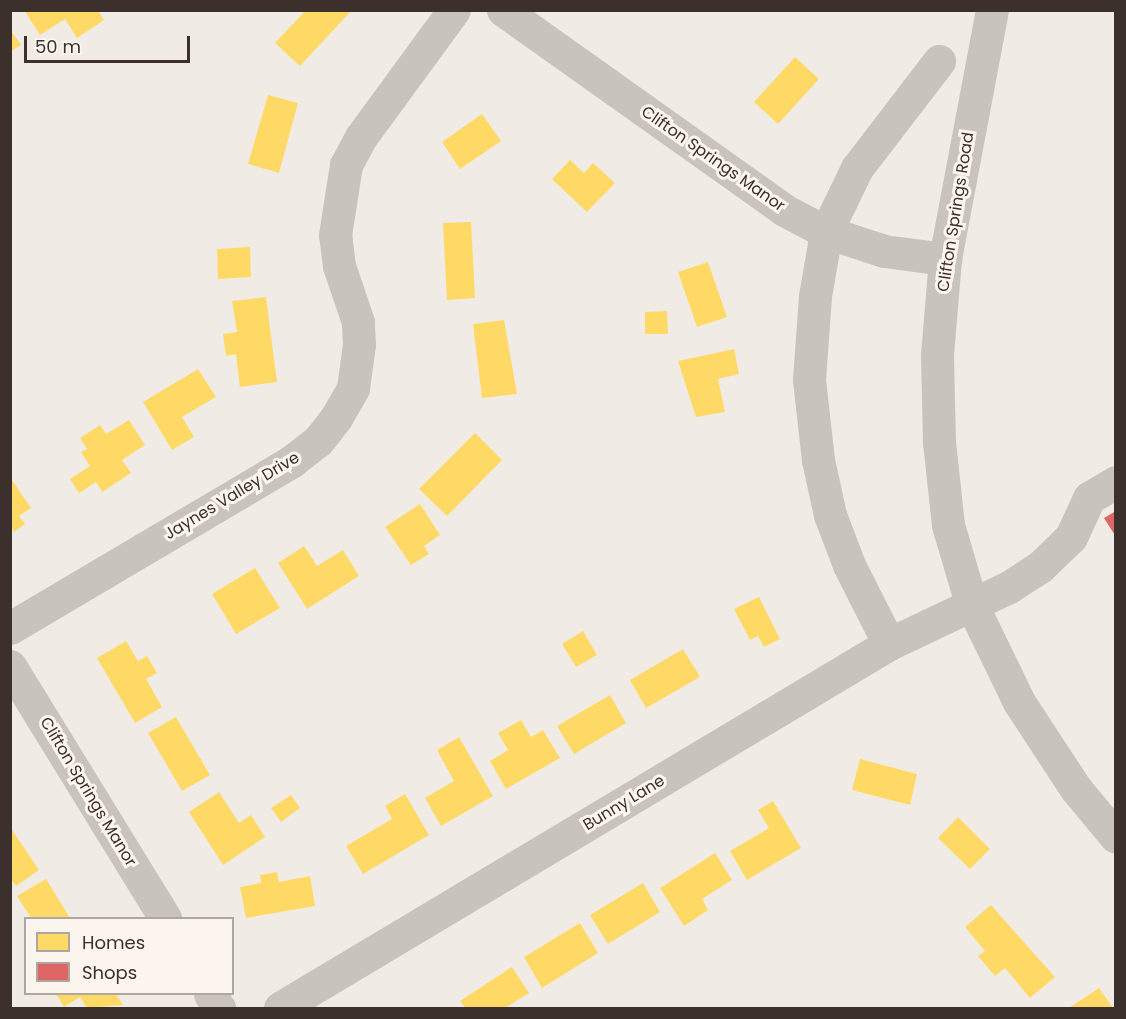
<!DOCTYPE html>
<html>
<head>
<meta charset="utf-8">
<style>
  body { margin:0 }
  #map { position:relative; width:1126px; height:1019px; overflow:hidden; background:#f0ebe5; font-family:Poppins,sans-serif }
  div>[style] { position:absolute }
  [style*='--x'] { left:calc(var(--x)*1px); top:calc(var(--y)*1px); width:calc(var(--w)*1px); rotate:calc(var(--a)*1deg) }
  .homes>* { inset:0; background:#ffd966 }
  .shops>* { inset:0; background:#e06666 }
  .minor>* { height:33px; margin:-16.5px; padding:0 16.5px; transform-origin:16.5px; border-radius:16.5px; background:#c9c3be }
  span { translate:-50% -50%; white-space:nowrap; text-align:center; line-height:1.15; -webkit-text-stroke:6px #fbf5ee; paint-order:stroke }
  .street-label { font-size:16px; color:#3b302b }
  .frame { position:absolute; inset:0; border:12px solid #3b302b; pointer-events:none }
  .legend { position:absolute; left:24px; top:917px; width:210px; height:78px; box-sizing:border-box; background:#fbf5ee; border:2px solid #aea6a0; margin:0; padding:8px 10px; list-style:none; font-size:18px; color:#3b302b }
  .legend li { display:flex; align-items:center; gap:12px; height:30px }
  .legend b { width:30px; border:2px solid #aea6a0 }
  .scale { position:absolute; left:24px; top:36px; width:166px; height:27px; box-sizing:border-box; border:3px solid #3b302b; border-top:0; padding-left:8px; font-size:18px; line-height:21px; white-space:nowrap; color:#3b302b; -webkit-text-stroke:4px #fbf5ee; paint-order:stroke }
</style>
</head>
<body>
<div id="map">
  <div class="homes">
    <div style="clip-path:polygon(24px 10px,98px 10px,104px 20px,77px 38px,65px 19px,40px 35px)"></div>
    <div style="clip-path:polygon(306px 10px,352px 10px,300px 66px,275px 43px)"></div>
    <div style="clip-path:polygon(10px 29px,21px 45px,10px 52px)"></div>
    <div style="clip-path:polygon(795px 57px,819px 79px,778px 124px,754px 102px)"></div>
    <div style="clip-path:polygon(268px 95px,298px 103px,279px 173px,248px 164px)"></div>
    <div style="clip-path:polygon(482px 114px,501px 141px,460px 169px,442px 142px)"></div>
    <div style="clip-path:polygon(570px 160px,584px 173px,593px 163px,615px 183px,587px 212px,552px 179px)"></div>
    <div style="clip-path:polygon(471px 222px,475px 298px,447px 300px,443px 223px)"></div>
    <div style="clip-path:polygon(250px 247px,251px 277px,218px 279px,217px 249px)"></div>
    <div style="clip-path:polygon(708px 262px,727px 317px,697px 327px,678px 272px)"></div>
    <div style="clip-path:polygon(266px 297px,277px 382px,240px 387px,236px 354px,226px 356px,223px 334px,237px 332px,232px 301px)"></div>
    <div style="clip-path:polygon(667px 311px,668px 334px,645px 334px,645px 312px)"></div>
    <div style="clip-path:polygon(504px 320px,517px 394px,482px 398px,473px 324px)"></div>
    <div style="clip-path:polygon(734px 349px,739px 374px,718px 379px,725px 412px,696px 417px,678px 361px)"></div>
    <div style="clip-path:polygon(198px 369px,216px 397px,182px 417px,194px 437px,172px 450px,143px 402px)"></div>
    <div style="clip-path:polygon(129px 420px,145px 445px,122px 460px,131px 473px,102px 492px,96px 482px,79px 493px,70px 479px,90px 466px,81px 452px,87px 449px,80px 438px,100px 425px,106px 434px)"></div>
    <div style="clip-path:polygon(475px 433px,502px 460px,447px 516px,419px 489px)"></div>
    <div style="clip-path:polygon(10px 477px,31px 508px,19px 516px,25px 524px,14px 532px,10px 526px)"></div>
    <div style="clip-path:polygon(420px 504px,440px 535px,424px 546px,429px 554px,411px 565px,385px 527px)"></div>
    <div style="clip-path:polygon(304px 546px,317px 566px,343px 550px,359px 576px,307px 609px,278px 563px)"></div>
    <div style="clip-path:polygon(255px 568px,280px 608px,236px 634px,212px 594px)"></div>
    <div style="clip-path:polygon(759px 597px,780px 639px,764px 647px,758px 636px,750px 640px,734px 609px)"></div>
    <div style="clip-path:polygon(583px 631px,597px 655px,576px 667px,562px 644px)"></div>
    <div style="clip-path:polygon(126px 641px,138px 661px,147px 656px,157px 673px,146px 679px,162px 707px,135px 723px,97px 658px)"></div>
    <div style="clip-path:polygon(683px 649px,700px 677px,646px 708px,630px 680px)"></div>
    <div style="clip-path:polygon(610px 695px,626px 723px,574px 754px,557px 726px)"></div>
    <div style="clip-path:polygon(176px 717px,210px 775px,182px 791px,148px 733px)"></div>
    <div style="clip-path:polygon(521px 720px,531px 737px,543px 730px,560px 758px,506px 789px,490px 761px,508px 750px,498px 733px)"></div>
    <div style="clip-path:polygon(459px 737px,493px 796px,441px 826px,425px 798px,454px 781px,437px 750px)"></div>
    <div style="clip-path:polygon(860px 759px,917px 774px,910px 805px,852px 790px)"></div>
    <div style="clip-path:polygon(219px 792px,239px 823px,251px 815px,265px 837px,223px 865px,189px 812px)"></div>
    <div style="clip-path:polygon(405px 794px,429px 835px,363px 874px,346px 846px,392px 819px,385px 806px)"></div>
    <div style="clip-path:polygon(291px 795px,300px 808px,281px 822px,271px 808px)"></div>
    <div style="clip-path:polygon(773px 801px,801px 848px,747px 880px,730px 851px,769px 828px,758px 810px)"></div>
    <div style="clip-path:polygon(958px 817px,990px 849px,970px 869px,938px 838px)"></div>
    <div style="clip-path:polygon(10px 827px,39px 870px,16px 886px,10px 878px)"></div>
    <div style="clip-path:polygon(715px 853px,732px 880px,702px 899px,708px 910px,684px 926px,660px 888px)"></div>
    <div style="clip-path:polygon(277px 872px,279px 882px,310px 876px,315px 906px,246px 918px,240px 887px,261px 883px,260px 875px)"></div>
    <div style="clip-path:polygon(46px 879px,70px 918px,31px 918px,17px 896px)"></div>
    <div style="clip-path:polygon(643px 883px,660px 912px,608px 944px,590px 915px)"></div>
    <div style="clip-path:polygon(991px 905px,1055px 977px,1030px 998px,1005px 968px,995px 976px,978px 956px,985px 951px,965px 927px)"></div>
    <div style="clip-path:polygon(580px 923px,598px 953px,542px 988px,524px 957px)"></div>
    <div style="clip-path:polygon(512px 967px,529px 993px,505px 1008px,465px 1008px,460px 1001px)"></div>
    <div style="clip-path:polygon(1099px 988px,1113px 1008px,1069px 1008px)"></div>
    <div style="clip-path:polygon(56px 994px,116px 994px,123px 1005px,87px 1008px,80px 997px,64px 1007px)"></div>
  </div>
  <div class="shops">
    <div style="clip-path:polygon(1116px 511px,1116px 537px,1104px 518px)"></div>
  </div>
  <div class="minor">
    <div style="--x:503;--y:10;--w:345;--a:35.4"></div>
    <div style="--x:784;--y:210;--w:47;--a:27.6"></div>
    <div style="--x:826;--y:232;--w:61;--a:18.1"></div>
    <div style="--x:884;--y:251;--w:62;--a:7.5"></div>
    <div style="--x:992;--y:10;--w:253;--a:100.7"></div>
    <div style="--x:945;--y:259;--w:96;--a:94.8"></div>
    <div style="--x:937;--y:355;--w:87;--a:88.7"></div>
    <div style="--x:939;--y:442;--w:83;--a:83.8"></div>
    <div style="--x:948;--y:525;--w:81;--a:73.6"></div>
    <div style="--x:971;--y:603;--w:110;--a:64.1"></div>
    <div style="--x:1019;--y:702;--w:104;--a:56.8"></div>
    <div style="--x:1076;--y:789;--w:62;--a:50.2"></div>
    <div style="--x:10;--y:628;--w:328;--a:-30.6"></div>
    <div style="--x:292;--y:461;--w:33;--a:-38"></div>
    <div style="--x:318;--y:441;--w:29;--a:-52"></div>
    <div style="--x:336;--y:418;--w:34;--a:-60"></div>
    <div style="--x:353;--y:388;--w:44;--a:-82.2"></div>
    <div style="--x:359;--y:344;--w:22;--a:-93"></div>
    <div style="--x:358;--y:322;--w:59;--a:-108.7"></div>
    <div style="--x:339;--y:266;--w:31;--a:-97"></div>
    <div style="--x:335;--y:235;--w:71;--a:-81.1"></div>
    <div style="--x:346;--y:165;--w:32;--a:-62"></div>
    <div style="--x:361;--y:137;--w:157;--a:-53.8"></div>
    <div style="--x:889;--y:644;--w:89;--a:-116.9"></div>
    <div style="--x:849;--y:565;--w:53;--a:-110.8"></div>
    <div style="--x:830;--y:515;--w:56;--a:-102.3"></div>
    <div style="--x:818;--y:460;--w:81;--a:-96.4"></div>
    <div style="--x:809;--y:380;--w:84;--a:-85.9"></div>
    <div style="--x:815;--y:296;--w:65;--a:-80.2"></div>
    <div style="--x:826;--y:232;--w:71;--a:-64.2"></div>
    <div style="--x:857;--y:168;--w:135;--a:-52.5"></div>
    <div style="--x:10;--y:666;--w:296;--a:58.4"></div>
    <div style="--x:210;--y:994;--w:17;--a:57"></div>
    <div style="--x:280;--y:1008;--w:709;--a:-30.87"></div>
    <div style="--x:889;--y:644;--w:133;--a:-25.4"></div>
    <div style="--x:1009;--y:587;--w:37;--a:-33"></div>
    <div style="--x:1040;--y:567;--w:43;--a:-44.1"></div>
    <div style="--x:1071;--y:537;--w:43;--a:-65.2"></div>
    <div style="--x:1089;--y:498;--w:31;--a:-31"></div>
  </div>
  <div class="street-label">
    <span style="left:713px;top:159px;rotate:35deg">Clifton Springs Manor</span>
    <span style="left:956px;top:212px;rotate:-81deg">Clifton Springs Road</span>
    <span style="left:232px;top:496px;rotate:-31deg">Jaynes Valley Drive</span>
    <span style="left:88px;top:792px;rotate:59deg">Clifton Springs Manor</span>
    <span style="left:624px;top:803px;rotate:-31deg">Bunny Lane</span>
  </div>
  <div class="frame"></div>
  <ul class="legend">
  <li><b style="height:16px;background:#ffd966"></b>Homes</li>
  <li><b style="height:16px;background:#e06666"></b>Shops</li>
  </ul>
  <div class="scale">50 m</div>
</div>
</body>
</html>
